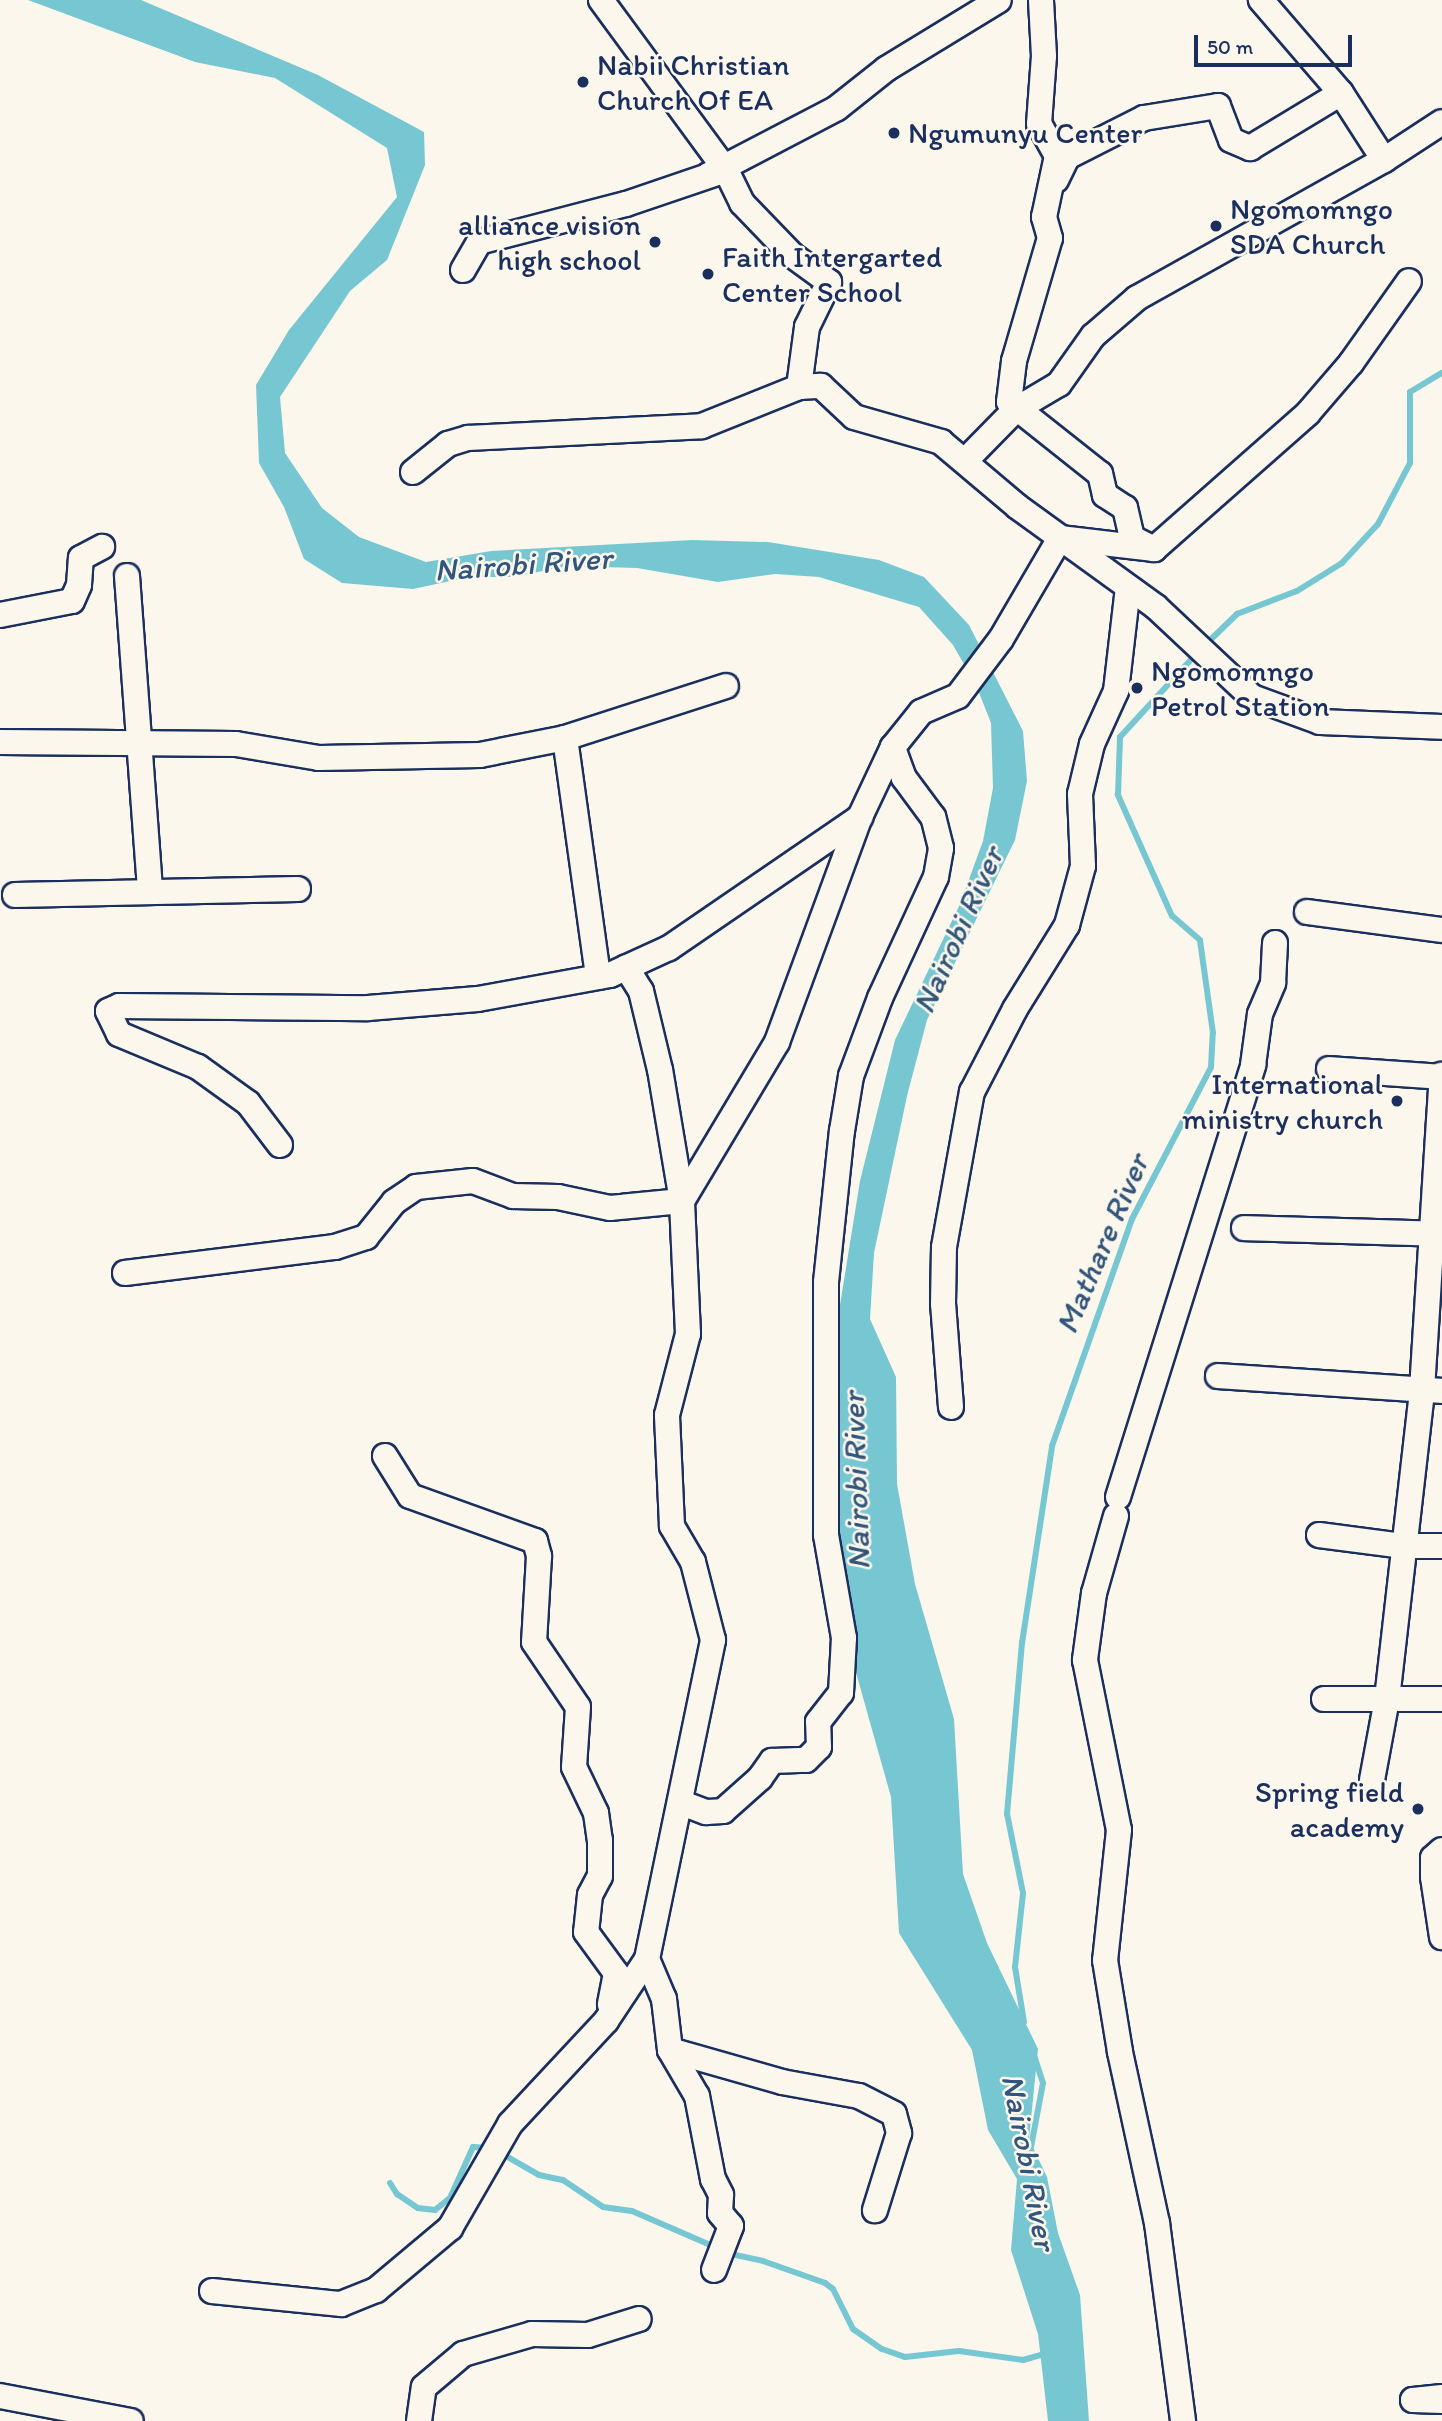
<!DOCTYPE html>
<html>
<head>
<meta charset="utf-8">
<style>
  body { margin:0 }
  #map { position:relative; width:1442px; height:2421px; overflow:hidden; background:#fbf7ec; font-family:Itim,sans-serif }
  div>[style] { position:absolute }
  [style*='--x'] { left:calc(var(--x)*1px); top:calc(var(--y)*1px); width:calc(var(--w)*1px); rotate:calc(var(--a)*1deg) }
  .water>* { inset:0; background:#77c7d3 }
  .stream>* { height:6px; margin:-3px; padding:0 3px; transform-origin:3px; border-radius:3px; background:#77c7d3 }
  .roads { filter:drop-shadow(2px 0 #1b2f5e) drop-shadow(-2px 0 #1b2f5e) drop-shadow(0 2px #1b2f5e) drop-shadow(0 -2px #1b2f5e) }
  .street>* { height:24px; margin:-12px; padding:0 12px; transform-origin:12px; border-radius:12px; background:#fbf7ec }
  .dots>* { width:19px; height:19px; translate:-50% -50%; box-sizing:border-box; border:4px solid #fbf7ec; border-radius:50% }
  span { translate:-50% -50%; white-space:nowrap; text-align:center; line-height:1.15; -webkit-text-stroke:5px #fbf7ec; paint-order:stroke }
  .poi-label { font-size:30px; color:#1b2f5e }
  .left { translate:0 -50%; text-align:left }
  .right { translate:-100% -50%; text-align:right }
  .water-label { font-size:32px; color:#32557b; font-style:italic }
  .scale { position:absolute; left:1194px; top:35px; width:158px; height:32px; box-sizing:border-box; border:4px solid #1b2f5e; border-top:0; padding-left:9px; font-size:21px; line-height:24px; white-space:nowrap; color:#1b2f5e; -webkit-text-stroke:5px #fbf7ec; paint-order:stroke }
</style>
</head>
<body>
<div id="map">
  <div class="water">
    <div style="clip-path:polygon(28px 0,141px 0,318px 75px,424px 132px,425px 165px,387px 260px,350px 291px,280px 397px,285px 453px,322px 508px,359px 537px,426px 562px,491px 551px,692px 540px,768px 542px,879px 560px,924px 577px,969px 625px,1023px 731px,1027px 781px,1015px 840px,927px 1020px,907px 1096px,874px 1253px,870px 1319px,896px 1377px,897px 1484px,915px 1584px,954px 1719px,963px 1874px,987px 1943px,1038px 2049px,1029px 2139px,1047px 2177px,1058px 2233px,1080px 2295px,1089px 2421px,1048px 2421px,1038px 2334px,1011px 2250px,1017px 2179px,988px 2130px,972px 2050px,899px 1933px,891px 1797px,853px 1662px,834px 1485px,840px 1305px,860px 1181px,895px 1040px,960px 904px,983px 841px,993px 788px,991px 723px,976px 685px,953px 645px,919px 607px,819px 577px,775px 574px,718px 582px,637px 568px,568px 566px,513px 577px,469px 577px,413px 589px,342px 583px,304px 559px,284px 507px,259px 463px,256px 385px,289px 330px,397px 197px,387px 148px,275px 78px,195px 62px)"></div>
  </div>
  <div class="stream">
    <div style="--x:1204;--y:646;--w:46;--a:-44.1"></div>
    <div style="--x:1237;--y:614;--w:64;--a:-21"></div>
    <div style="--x:1297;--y:591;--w:53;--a:-31.9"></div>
    <div style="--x:1342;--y:563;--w:53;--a:-47.3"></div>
    <div style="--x:1378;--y:524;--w:69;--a:-62.3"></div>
    <div style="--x:1410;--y:463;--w:71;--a:-90"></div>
    <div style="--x:1410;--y:392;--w:37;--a:-31"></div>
    <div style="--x:1024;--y:2022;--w:56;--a:-99.3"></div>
    <div style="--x:1015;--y:1967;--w:74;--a:-83.8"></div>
    <div style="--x:1023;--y:1893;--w:81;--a:-101.4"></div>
    <div style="--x:1007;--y:1814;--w:172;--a:-85"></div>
    <div style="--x:1022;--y:1643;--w:199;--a:-81.3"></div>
    <div style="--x:1052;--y:1446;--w:241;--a:-70.6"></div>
    <div style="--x:1132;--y:1219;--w:171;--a:-62.5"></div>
    <div style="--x:1211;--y:1067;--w:34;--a:-87"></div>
    <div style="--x:1213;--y:1033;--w:94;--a:-98"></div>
    <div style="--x:1200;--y:940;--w:37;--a:-139"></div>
    <div style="--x:1172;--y:916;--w:133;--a:-114.1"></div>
    <div style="--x:1118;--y:795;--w:58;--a:-88"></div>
    <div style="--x:1120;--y:737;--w:113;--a:-47.5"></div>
    <div style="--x:1031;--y:2147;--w:65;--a:-79.4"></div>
    <div style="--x:1043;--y:2083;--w:28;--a:-108"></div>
    <div style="--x:499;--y:2152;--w:46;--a:29.9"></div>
    <div style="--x:539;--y:2175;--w:25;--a:12"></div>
    <div style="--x:563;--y:2180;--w:48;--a:34"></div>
    <div style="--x:603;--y:2207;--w:29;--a:8"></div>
    <div style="--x:632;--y:2211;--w:93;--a:23.5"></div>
    <div style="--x:390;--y:2183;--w:13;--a:58"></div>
    <div style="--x:397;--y:2194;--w:25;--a:34"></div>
    <div style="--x:418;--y:2208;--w:17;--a:7"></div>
    <div style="--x:435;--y:2210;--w:19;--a:-39"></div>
    <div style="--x:450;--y:2198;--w:56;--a:-65.7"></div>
    <div style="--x:473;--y:2147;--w:16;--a:4"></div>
    <div style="--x:726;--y:2253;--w:38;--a:12"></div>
    <div style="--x:763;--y:2261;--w:66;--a:19.5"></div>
    <div style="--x:825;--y:2283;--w:10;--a:37"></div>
    <div style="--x:833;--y:2289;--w:45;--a:63.4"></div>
    <div style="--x:853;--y:2329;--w:35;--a:35"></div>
    <div style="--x:882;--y:2349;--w:24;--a:19"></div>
    <div style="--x:905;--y:2357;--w:54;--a:-6.3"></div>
    <div style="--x:959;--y:2351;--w:65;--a:8"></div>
    <div style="--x:1023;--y:2360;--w:26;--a:-16"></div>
  </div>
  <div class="roads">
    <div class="street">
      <div style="--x:601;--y:0;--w:211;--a:53.7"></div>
      <div style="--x:726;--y:170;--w:37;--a:64"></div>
      <div style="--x:742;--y:203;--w:72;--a:46.1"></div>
      <div style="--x:792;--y:255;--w:46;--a:36.1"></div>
      <div style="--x:829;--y:282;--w:50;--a:116.1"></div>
      <div style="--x:807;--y:327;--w:61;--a:97.6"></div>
      <div style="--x:799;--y:387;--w:22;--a:-3"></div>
      <div style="--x:821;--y:386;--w:45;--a:43.2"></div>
      <div style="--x:854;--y:417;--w:91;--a:16"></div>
      <div style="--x:941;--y:442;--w:101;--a:40.2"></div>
      <div style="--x:1018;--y:507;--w:170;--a:35.9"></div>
      <div style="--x:1156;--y:607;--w:132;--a:43.2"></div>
      <div style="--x:1252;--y:697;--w:72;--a:20.2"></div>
      <div style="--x:1320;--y:722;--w:122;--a:2.3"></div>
      <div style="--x:1384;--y:160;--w:69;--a:-33.2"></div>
      <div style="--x:1056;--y:180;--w:25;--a:-64"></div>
      <div style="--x:1067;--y:157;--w:86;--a:-26.9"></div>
      <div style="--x:1144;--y:118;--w:75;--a:-9.2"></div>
      <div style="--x:1218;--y:106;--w:36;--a:69"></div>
      <div style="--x:1231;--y:140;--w:21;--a:23"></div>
      <div style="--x:1250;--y:148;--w:106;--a:-31.1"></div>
      <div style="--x:463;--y:270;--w:32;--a:-60"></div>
      <div style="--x:479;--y:242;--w:152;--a:-14.5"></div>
      <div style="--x:626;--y:204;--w:106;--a:-18.8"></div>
      <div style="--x:726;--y:170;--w:18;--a:164"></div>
      <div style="--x:709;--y:175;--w:144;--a:-27.6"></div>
      <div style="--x:837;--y:108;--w:63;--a:-38.5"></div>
      <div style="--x:886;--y:69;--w:132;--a:-31.4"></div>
      <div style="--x:966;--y:460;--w:70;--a:-45.6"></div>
      <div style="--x:1015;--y:410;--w:51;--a:-30.6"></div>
      <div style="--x:1059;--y:384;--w:59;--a:-54.7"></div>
      <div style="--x:1093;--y:336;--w:58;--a:-40.8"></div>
      <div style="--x:1137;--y:298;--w:283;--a:-29.2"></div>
      <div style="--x:1384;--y:160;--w:80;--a:-122.7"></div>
      <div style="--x:1341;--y:93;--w:123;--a:-130.7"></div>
      <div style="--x:413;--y:472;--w:45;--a:-38.7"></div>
      <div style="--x:448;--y:444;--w:21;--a:-17"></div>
      <div style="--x:468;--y:438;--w:234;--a:-2.9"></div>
      <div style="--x:702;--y:426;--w:105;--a:-21.9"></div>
      <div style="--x:1154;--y:549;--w:205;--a:-41.4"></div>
      <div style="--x:1308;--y:413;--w:66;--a:-49.3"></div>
      <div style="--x:1351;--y:363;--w:100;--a:-54.7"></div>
      <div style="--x:127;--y:576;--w:315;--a:85.8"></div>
      <div style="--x:0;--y:615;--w:73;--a:-11"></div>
      <div style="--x:72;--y:601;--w:17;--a:-66"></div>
      <div style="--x:79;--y:585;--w:27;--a:-86"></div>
      <div style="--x:81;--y:558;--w:24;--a:-28"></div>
      <div style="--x:565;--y:738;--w:241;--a:82.1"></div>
      <div style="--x:0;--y:742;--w:236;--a:0.5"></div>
      <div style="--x:236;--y:744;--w:84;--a:9.6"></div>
      <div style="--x:319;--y:758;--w:161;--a:-1.1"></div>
      <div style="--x:480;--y:755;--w:87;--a:-11.3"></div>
      <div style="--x:565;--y:738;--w:169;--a:-17.9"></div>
      <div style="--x:15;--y:895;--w:283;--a:-1.2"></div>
      <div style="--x:1307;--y:912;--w:136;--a:7.6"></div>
      <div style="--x:1329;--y:1069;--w:113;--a:4"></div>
      <div style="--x:280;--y:1145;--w:53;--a:-127.3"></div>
      <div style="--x:248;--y:1103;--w:62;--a:-144.2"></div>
      <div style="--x:198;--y:1067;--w:86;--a:-157.3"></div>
      <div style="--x:119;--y:1034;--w:25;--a:-116"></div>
      <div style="--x:108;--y:1011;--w:12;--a:-24"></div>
      <div style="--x:119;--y:1006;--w:249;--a:0.5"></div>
      <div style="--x:368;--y:1008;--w:110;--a:-4.7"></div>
      <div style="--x:478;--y:999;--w:134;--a:-10.3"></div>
      <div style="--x:610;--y:975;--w:65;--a:-24.6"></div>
      <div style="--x:669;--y:948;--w:232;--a:-34.4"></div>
      <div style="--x:1244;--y:1228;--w:198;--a:1.7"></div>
      <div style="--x:125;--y:1273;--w:212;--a:-7.1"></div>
      <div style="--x:335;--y:1247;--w:33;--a:-18"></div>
      <div style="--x:366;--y:1237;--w:45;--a:-51.3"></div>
      <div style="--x:394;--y:1202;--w:27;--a:-34"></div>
      <div style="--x:416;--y:1187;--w:57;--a:-6"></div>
      <div style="--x:473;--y:1181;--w:43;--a:20.6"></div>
      <div style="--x:513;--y:1196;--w:45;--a:1.3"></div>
      <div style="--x:558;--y:1197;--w:53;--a:11.9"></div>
      <div style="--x:610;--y:1208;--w:72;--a:-5.6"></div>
      <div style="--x:682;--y:1201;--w:133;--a:-99.5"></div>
      <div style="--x:660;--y:1070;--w:81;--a:-103.5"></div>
      <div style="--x:641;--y:991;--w:28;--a:-122"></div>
      <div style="--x:1218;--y:1376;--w:225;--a:3.8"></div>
      <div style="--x:951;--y:1407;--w:103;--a:-94.4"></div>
      <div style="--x:943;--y:1304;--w:57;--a:-89"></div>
      <div style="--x:944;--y:1247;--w:158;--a:-79.8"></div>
      <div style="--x:972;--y:1092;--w:93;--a:-62.6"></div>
      <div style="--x:1015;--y:1009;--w:99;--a:-58.2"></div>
      <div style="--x:1067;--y:925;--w:61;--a:-74.8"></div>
      <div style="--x:1083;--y:866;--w:72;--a:-92.4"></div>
      <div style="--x:1080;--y:794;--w:51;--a:-76.5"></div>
      <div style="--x:1092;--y:744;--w:58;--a:-65.6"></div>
      <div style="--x:1116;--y:691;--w:104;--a:-83.4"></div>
      <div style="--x:385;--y:1456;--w:47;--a:58"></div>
      <div style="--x:410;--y:1496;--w:133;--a:19.8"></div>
      <div style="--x:535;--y:1541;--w:16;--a:75"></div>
      <div style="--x:539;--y:1556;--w:86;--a:93.3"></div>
      <div style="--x:534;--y:1642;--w:78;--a:55.9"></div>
      <div style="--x:578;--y:1707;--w:60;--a:93.8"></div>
      <div style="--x:574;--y:1767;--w:51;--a:64.4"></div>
      <div style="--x:596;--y:1813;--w:27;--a:82"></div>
      <div style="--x:600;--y:1840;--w:36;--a:90"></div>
      <div style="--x:600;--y:1876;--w:21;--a:118"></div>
      <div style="--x:590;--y:1895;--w:37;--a:96"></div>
      <div style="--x:586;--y:1932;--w:51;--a:53.8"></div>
      <div style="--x:616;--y:1973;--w:32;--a:101"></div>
      <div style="--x:1118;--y:1497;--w:453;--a:-72.6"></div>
      <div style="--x:1253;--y:1065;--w:51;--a:-82.2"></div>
      <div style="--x:1260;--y:1014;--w:34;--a:-67"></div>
      <div style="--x:1273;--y:983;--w:40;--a:-87.1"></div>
      <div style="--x:1116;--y:1516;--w:80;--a:105.9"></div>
      <div style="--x:1094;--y:1593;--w:68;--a:97.7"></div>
      <div style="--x:1085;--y:1660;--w:173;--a:78.7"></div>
      <div style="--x:1119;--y:1830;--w:131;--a:96.1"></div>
      <div style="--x:1105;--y:1960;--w:93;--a:80.7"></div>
      <div style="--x:1120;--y:2052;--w:175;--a:77.8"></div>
      <div style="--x:1157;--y:2223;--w:200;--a:82.5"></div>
      <div style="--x:1319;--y:1535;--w:84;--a:7.5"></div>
      <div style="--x:1402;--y:1546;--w:40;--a:0"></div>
      <div style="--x:1324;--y:1699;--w:118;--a:0"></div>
      <div style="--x:1372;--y:1780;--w:82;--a:-79.5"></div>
      <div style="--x:1387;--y:1699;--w:311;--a:-83.5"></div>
      <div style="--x:1422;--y:1390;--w:316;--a:-86.4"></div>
      <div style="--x:682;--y:1803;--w:26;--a:21"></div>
      <div style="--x:706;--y:1812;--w:17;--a:-3"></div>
      <div style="--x:723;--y:1811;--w:50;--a:-41.7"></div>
      <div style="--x:760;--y:1778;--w:21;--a:-55"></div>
      <div style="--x:772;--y:1761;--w:34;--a:-2"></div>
      <div style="--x:806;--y:1760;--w:18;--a:-45"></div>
      <div style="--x:819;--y:1747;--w:25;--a:-92"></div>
      <div style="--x:818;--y:1722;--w:37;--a:-52"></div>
      <div style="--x:841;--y:1693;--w:55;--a:-86.9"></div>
      <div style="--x:844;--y:1638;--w:105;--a:-99.9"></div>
      <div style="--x:826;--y:1535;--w:253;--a:-90"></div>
      <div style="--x:826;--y:1282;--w:152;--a:-84"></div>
      <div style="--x:842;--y:1131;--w:56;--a:-80.7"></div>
      <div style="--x:851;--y:1076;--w:83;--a:-69.6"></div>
      <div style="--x:880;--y:998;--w:133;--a:-65.2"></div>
      <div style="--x:936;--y:877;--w:29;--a:-80"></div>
      <div style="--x:941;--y:848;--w:32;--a:-104"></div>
      <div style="--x:933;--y:817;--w:49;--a:-126.6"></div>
      <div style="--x:904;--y:778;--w:33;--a:-110"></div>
      <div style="--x:1442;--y:1850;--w:12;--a:138"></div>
      <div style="--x:1433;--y:1858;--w:19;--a:90"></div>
      <div style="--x:1433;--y:1877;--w:61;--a:81.5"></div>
      <div style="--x:647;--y:1959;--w:43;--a:67"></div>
      <div style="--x:664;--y:1999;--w:51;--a:83.3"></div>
      <div style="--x:670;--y:2050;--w:53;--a:59.6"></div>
      <div style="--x:697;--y:2096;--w:85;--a:79.1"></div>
      <div style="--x:713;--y:2179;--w:18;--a:63"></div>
      <div style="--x:721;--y:2195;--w:18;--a:93"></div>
      <div style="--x:720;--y:2213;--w:17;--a:50"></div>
      <div style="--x:731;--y:2226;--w:47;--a:111.1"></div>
      <div style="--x:670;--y:2050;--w:116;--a:15.9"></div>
      <div style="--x:782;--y:2082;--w:78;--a:10.3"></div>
      <div style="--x:859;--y:2096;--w:39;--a:27"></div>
      <div style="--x:894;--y:2114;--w:20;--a:75"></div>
      <div style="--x:899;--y:2133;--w:81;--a:107.3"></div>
      <div style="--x:212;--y:2291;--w:130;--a:5.8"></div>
      <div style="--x:341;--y:2304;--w:38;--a:-22"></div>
      <div style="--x:376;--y:2290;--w:97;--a:-40"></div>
      <div style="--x:450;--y:2228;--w:120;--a:-60"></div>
      <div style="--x:510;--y:2124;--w:141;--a:-47"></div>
      <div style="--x:606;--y:2021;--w:74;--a:-56.5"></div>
      <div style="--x:647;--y:1959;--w:326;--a:-78.3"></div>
      <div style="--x:713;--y:1640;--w:81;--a:-104.4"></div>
      <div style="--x:693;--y:1562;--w:42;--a:-120.3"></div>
      <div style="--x:672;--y:1526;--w:111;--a:-92.6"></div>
      <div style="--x:667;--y:1415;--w:84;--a:-75.5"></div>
      <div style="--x:688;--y:1334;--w:133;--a:-92.6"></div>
      <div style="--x:682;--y:1201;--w:185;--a:-59.1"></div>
      <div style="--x:777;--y:1042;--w:240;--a:-69.8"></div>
      <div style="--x:860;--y:817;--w:77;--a:-64.8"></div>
      <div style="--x:893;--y:747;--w:45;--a:-51.3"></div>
      <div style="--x:921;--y:712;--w:40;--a:-23.4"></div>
      <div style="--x:958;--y:696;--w:71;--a:-53"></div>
      <div style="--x:1001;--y:639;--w:117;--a:-59.7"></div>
      <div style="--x:1060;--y:538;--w:95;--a:6.7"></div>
      <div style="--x:1154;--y:549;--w:25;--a:-153"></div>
      <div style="--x:1132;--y:538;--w:31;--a:-103"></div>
      <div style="--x:1125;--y:508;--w:24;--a:-147"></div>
      <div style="--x:1105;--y:495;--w:22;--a:-103"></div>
      <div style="--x:1100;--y:474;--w:116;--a:-141.6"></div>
      <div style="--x:1009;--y:402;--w:41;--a:-83"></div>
      <div style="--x:1014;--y:361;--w:128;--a:-73.7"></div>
      <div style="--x:1050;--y:238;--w:22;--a:-106"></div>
      <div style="--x:1044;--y:217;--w:62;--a:-78"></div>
      <div style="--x:1057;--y:156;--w:37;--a:-119"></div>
      <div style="--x:1039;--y:124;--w:68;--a:-85.8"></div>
      <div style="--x:1044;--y:56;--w:56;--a:-93.1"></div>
      <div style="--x:0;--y:2396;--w:133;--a:10.8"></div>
      <div style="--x:1442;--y:2397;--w:29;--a:174"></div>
      <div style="--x:1413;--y:2400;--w:29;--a:2"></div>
      <div style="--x:419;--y:2421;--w:34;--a:-82"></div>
      <div style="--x:424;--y:2387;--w:51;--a:-40.2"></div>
      <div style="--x:463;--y:2354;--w:72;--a:-16.2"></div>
      <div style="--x:532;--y:2334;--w:56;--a:1"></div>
      <div style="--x:588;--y:2335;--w:53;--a:-17.4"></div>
    </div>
  </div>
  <div class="dots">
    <div style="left:583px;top:82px;background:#1b2f5e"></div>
    <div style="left:894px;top:133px;background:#1b2f5e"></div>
    <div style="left:1216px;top:226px;background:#1b2f5e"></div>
    <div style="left:655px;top:242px;background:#1b2f5e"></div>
    <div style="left:708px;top:274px;background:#1b2f5e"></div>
    <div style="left:1137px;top:688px;background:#1b2f5e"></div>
    <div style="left:1397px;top:1101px;background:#1b2f5e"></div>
    <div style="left:1418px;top:1809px;background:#1b2f5e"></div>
  </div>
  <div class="poi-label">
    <span class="left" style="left:597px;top:82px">Nabii Christian<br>Church Of EA</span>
    <span class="left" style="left:908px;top:133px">Ngumunyu Center</span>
    <span class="left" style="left:1230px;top:226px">Ngomomngo<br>SDA Church</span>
    <span class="right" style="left:641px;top:242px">alliance vision<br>high school</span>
    <span class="left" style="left:722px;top:274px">Faith Intergarted<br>Center School</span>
    <span class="left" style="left:1151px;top:688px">Ngomomngo<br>Petrol Station</span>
    <span class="right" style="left:1383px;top:1101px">International<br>ministry church</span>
    <span class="right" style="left:1404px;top:1809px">Spring field<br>academy</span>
  </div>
  <div class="water-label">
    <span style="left:523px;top:564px;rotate:-4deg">Nairobi River</span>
    <span style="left:958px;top:930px;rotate:-66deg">Nairobi River</span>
    <span style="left:1102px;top:1244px;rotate:-67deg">Mathare River</span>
    <span style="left:856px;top:1481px;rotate:-92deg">Nairobi River</span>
    <span style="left:1029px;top:2162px;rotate:79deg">Nairobi River</span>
  </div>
  <div class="scale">50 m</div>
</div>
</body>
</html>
